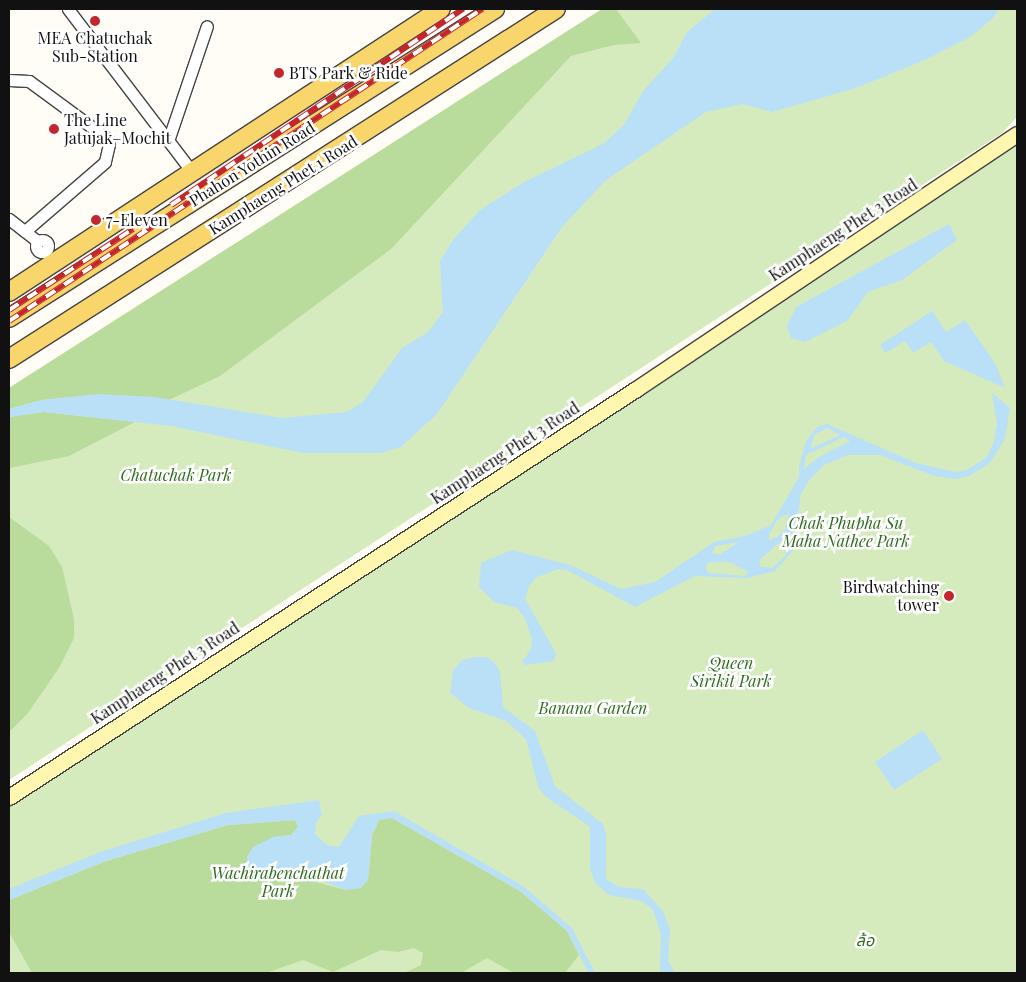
<!DOCTYPE html>
<html>
<head>
<meta charset="utf-8">
<style>
  body { margin:0 }
  #map { position:relative; width:1026px; height:982px; overflow:hidden; background:#fffdf5; font-family:"Playfair Display","Noto Sans Thai",serif }
  div>[style] { position:absolute }
  [style*='--x'] { left:calc(var(--x)*1px); top:calc(var(--y)*1px); width:calc(var(--w)*1px); rotate:calc(var(--a)*1deg) }
  .green>* { inset:0; background:#d5ebbd }
  .forest>* { inset:0; background:#b9dc9c }
  .water>* { inset:0; background:#b9e0f7 }
  .roads { filter:drop-shadow(1px 0 #444) drop-shadow(-1px 0 #444) drop-shadow(0 1px #444) drop-shadow(0 -1px #444) }
  .street>* { height:11px; margin:-5.5px; padding:0 5.5px; transform-origin:5.5px; border-radius:5.5px; background:#fff }
  .street>.ring { margin:-5.5px; padding:0; box-sizing:content-box; background:none; border:11px solid #fff; border-radius:50% }
  .secondary>* { height:15px; margin:-7.5px; padding:0 7.5px; transform-origin:7.5px; border-radius:7.5px; background:#fff6b0 }
  .primary>* { height:18px; margin:-9px; padding:0 9px; transform-origin:9px; border-radius:9px; background:#f9d66b }
  .rail>* { height:5.5px; margin-top:-2.75px; transform-origin:0; background:repeating-linear-gradient(90deg,#fff 0 11px,#c4262e 0 22px); box-sizing:border-box; border-block:1px solid #c4262e }
  .dots>* { width:14px; height:14px; translate:-50% -50%; box-sizing:border-box; border:2px solid #fff; border-radius:50% }
  span { translate:-50% -50%; white-space:nowrap; text-align:center; line-height:1.15; -webkit-text-stroke:5px #fff; paint-order:stroke }
  .poi-label { font-size:16px; color:#111 }
  .left { translate:0 -50%; text-align:left }
  .right { translate:-100% -50%; text-align:right }
  .street-label { font-size:16px; color:#111 }
  .park-label { font-size:16px; color:#2f6b1f; font-style:italic }
  .frame { position:absolute; inset:0; border:10px solid #111; pointer-events:none }
</style>
</head>
<body>
<div id="map">
  <div class="green">
    <div style="clip-path:polygon(602px 9px,1017px 9px,1017px 117px,1002px 133px,9px 780px,9px 388px)"></div>
    <div style="clip-path:polygon(1017px 144px,1017px 973px,9px 973px,9px 806px,352px 577px)"></div>
  </div>
  <div class="forest">
    <div style="clip-path:polygon(602px 9px,616px 9px,641px 43px,614px 45px,571px 56px,391px 249px,220px 376px,169px 400px,95px 395px,42px 400px,9px 409px,9px 388px)"></div>
    <div style="clip-path:polygon(44px 412px,135px 422px,69px 456px,9px 468px,9px 417px)"></div>
    <div style="clip-path:polygon(9px 517px,49px 546px,62px 567px,74px 619px,74px 638px,59px 668px,28px 713px,9px 732px)"></div>
    <div style="clip-path:polygon(392px 818px,520px 891px,567px 931px,579px 955px,565px 973px,514px 973px,487px 958px,461px 973px,404px 973px,421px 965px,423px 953px,414px 948px,398px 952px,381px 950px,333px 972px,303px 960px,266px 973px,32px 973px,9px 932px,9px 900px,106px 861px,228px 825px,295px 820px,298px 827px,291px 835px,273px 837px,308px 880px,346px 890px,368px 880px,372px 835px,379px 820px)"></div>
  </div>
  <div class="water">
    <div style="clip-path:polygon(715px 9px,999px 9px,993px 18px,970px 37px,925px 60px,856px 88px,772px 112px,743px 104px,706px 112px,606px 180px,562px 227px,437px 414px,401px 447px,380px 453px,303px 453px,171px 426px,44px 412px,9px 417px,9px 409px,42px 400px,98px 394px,155px 397px,282px 418px,347px 412px,363px 402px,402px 348px,428px 332px,443px 312px,440px 261px,453px 240px,480px 210px,526px 181px,603px 144px,623px 126px,644px 90px,674px 57px,687px 32px)"></div>
    <div style="clip-path:polygon(949px 224px,957px 240px,902px 280px,868px 292px,847px 321px,805px 342px,791px 338px,787px 326px,796px 307px)"></div>
    <div style="clip-path:polygon(932px 311px,946px 332px,965px 320px,995px 363px,1005px 388px,944px 361px,931px 342px,913px 353px,905px 341px,885px 353px,880px 345px)"></div>
    <div style="clip-path:polygon(evenodd,992px 393px,1010px 408px,1005px 439px,990px 463px,969px 476px,955px 479px,934px 476px,880px 455px,848px 455px,824px 465px,809px 480px,801px 494px,793px 550px,775px 571px,747px 578px,695px 576px,635px 607px,567px 570px,558px 569px,537px 577px,529px 586px,525px 599px,556px 653px,554px 661px,525px 665px,522px 662px,531px 649px,532px 640px,525px 618px,517px 608px,494px 602px,479px 587px,481px 563px,512px 550px,570px 565px,621px 589px,655px 582px,714px 542px,748px 535px,771px 525px,799px 477px,799px 466px,806px 441px,817px 427px,827px 424px,916px 463px,955px 472px,967px 470px,987px 457px,994px 441px,997px 424px,992px 393px,828px 428px,840px 435px,810px 449px,815px 434px,828px 428px,992px 393px,844px 437px,850px 441px,819px 457px,804px 469px,806px 455px,844px 437px,992px 393px,789px 513px,785px 529px,778px 537px,769px 540px,769px 534px,778px 519px,789px 513px,992px 393px,787px 536px,791px 540px,785px 556px,772px 568px,761px 567px,759px 560px,787px 536px,992px 393px,739px 542px,719px 555px,712px 553px,715px 546px,739px 542px,992px 393px,709px 562px,729px 562px,749px 572px,745px 576px,709px 573px,705px 568px,709px 562px)"></div>
    <div style="clip-path:polygon(475px 657px,487px 657px,495px 663px,500px 672px,503px 707px,535px 731px,555px 786px,603px 824px,606px 833px,606px 879px,619px 887px,643px 889px,663px 911px,670px 930px,668px 961px,675px 973px,662px 973px,660px 970px,661px 935px,653px 910px,642px 901px,609px 895px,596px 884px,590px 870px,590px 827px,545px 796px,538px 787px,526px 739px,506px 721px,469px 708px,450px 693px,453px 671px,462px 660px)"></div>
    <div style="clip-path:polygon(923px 730px,942px 759px,894px 790px,875px 762px)"></div>
    <div style="clip-path:polygon(319px 800px,322px 815px,316px 823px,315px 834px,327px 845px,339px 847px,359px 816px,394px 811px,523px 886px,572px 928px,595px 973px,589px 973px,567px 931px,520px 891px,392px 818px,379px 820px,372px 835px,368px 880px,361px 888px,346px 890px,325px 882px,256px 879px,248px 875px,247px 857px,253px 847px,273px 837px,291px 835px,298px 827px,295px 820px,228px 825px,106px 861px,9px 900px,9px 889px,103px 851px,226px 813px)"></div>
  </div>
  <div class="roads">
    <div class="street">
      <div style="--x:68;--y:9;--w:205;--a:52.7"></div>
      <div style="--x:9;--y:80;--w:20;--a:3"></div>
      <div style="--x:29;--y:81;--w:98;--a:36.3"></div>
      <div style="--x:108;--y:139;--w:5;--a:79"></div>
      <div style="--x:109;--y:144;--w:18;--a:103"></div>
      <div style="--x:105;--y:162;--w:106;--a:139.2"></div>
      <div style="--x:168;--y:141;--w:121;--a:-71.3"></div>
      <div style="--x:9;--y:219;--w:37;--a:38"></div>
      <div class="ring" style="left:36px;top:240px;width:1px;height:1px"></div>
    </div>
    <div class="secondary">
      <div style="--x:9;--y:797;--w:748;--a:-33.05"></div>
      <div style="--x:636;--y:389;--w:458;--a:-33.8"></div>
    </div>
    <div class="primary">
      <div style="--x:9;--y:292;--w:516;--a:-33.23"></div>
      <div style="--x:9;--y:318;--w:576;--a:-32.45"></div>
      <div style="--x:9;--y:359;--w:649;--a:-32.61"></div>
    </div>
  </div>
  <div class="rail">
    <div style="--x:171;--y:205;--w:352;--a:-33.9"></div>
    <div style="--x:9;--y:310;--w:148;--a:-33.2"></div>
    <div style="--x:9;--y:321;--w:567;--a:-33.41"></div>
  </div>
  <div class="dots">
    <div style="left:95px;top:21px;background:#c4262e"></div>
    <div style="left:279px;top:73px;background:#c4262e"></div>
    <div style="left:54px;top:129px;background:#c4262e"></div>
    <div style="left:96px;top:220px;background:#c4262e"></div>
    <div style="left:949px;top:596px;background:#c4262e"></div>
  </div>
  <div class="poi-label">
    <span style="left:95px;top:47px">MEA Chatuchak<br>Sub-Station</span>
    <span class="left" style="left:289px;top:73px">BTS Park &amp; Ride</span>
    <span class="left" style="left:64px;top:129px">The Line<br>Jatujak–Mochit</span>
    <span class="left" style="left:106px;top:220px">7-Eleven</span>
    <span class="right" style="left:939px;top:596px">Birdwatching<br>tower</span>
  </div>
  <div class="street-label">
    <span style="left:252px;top:164px;rotate:-32deg">Phahon Yothin Road</span>
    <span style="left:283px;top:185px;rotate:-32deg">Kamphaeng Phet 1 Road</span>
    <span style="left:843px;top:230px;rotate:-33deg">Kamphaeng Phet 3 Road</span>
    <span style="left:505px;top:453px;rotate:-33deg">Kamphaeng Phet 3 Road</span>
    <span style="left:165px;top:673px;rotate:-33deg">Kamphaeng Phet 3 Road</span>
  </div>
  <div class="park-label">
    <span style="left:176px;top:475px">Chatuchak Park</span>
    <span style="left:846px;top:532px">Chak Phupha Su<br>Maha Nathee Park</span>
    <span style="left:731px;top:672px">Queen<br>Sirikit Park</span>
    <span style="left:593px;top:708px">Banana Garden</span>
    <span style="left:278px;top:882px">Wachirabenchathat<br>Park</span>
    <span style="left:865px;top:940px">ล้อ</span>
  </div>
  <div class="frame"></div>
</div>
</body>
</html>
